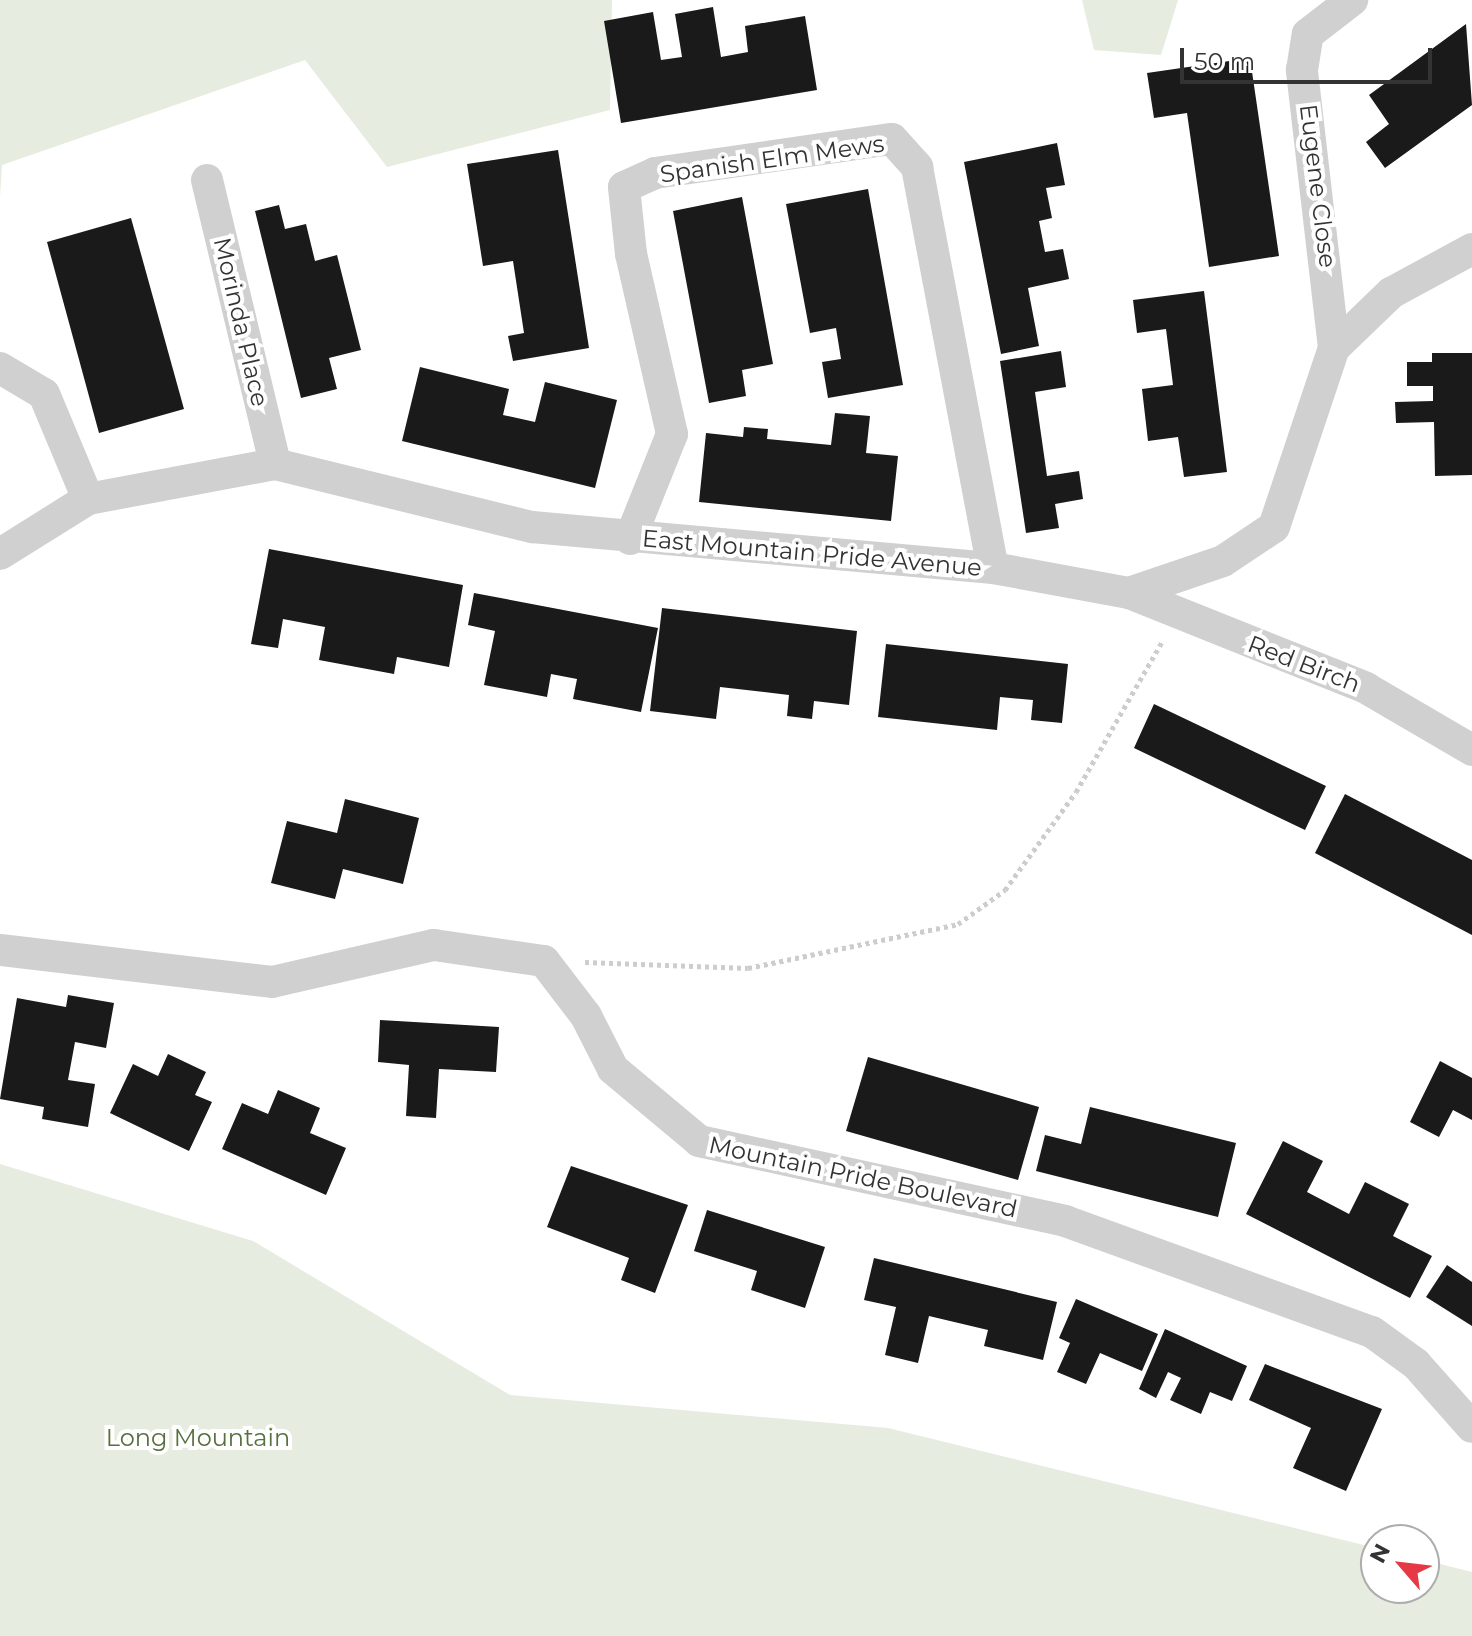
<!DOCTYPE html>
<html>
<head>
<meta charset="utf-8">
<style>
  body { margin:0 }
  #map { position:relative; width:1472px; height:1636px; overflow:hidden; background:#fff; font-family:Montserrat,sans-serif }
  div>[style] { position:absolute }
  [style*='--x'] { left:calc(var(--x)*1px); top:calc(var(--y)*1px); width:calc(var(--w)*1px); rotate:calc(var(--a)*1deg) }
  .green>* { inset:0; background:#e6ecdf }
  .building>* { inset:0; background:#1a1a1a }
  .path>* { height:5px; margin-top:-2.5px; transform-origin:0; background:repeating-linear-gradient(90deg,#cdcdcd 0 4px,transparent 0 8px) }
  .street>* { height:32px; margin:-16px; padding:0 16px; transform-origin:16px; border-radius:16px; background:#d0d0d0 }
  span { translate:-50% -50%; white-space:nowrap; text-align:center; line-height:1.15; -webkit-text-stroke:8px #fff; paint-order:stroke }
  .street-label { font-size:24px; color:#333 }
  .park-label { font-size:24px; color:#56703f }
  .north { position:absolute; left:1360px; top:1524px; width:80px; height:80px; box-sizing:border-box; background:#fff; border:2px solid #adadad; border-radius:50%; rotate:298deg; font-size:22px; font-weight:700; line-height:32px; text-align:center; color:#333 }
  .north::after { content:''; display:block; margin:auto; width:28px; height:36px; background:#e63946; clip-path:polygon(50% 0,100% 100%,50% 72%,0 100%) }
  .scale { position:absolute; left:1180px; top:48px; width:252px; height:36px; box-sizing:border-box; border:4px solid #333; border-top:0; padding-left:10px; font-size:24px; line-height:28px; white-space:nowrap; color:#333; -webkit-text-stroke:6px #fff; paint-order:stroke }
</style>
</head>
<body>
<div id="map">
  <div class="green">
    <div style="clip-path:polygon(0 0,612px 0,610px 110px,387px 167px,305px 60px,2px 165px,0 197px)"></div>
    <div style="clip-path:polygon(1082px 0,1178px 0,1161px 55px,1094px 50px)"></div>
    <div style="clip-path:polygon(0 1164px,253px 1241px,510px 1395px,888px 1428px,1376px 1548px,1376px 1588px,1424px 1588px,1424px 1560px,1472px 1572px,1472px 1636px,0 1636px)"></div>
  </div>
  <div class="building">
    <div style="clip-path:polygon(713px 7px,721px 57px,748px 52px,745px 26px,805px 16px,817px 90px,621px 123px,604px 21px,653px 12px,661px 60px,682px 57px,675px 14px)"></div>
    <div style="clip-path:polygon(1466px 24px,1472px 105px,1385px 168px,1366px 142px,1389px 124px,1369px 95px)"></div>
    <div style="clip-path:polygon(1250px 58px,1279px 256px,1209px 267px,1187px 113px,1154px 118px,1147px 73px)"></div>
    <div style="clip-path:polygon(1057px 143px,1065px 185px,1046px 188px,1052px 218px,1039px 221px,1045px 252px,1063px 249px,1069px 279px,1028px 288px,1039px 346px,1001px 354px,964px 162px)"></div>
    <div style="clip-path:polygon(558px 150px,589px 348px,513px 361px,508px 336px,524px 333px,513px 261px,483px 266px,467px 164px)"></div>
    <div style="clip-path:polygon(868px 189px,903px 385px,828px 398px,822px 362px,841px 359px,836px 328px,810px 333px,786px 204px)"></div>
    <div style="clip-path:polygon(742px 197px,773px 364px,742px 370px,746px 396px,709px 403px,673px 211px)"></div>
    <div style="clip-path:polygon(279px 205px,285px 229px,306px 224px,315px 261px,337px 255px,361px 350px,329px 358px,337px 389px,301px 398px,255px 211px)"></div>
    <div style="clip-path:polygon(131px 218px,184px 409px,99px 433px,47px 242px)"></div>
    <div style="clip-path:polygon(1204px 291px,1227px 472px,1184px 477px,1178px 437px,1148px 441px,1142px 389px,1173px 385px,1166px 329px,1137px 333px,1133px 300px)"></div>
    <div style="clip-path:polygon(1061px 351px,1066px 387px,1035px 392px,1047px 476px,1079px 471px,1083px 499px,1055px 504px,1059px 528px,1026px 533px,1000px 361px)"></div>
    <div style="clip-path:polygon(1432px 353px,1472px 353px,1472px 475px,1435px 476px,1434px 422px,1396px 423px,1395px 402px,1433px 401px,1433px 386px,1407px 386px,1407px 362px,1432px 362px)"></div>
    <div style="clip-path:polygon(420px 367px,509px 389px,503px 415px,535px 422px,545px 382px,617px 400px,595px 488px,402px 441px)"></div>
    <div style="clip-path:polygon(835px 413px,870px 416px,866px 453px,898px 456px,891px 521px,699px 502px,706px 433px,743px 437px,744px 427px,768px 429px,767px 439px,831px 445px)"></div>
    <div style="clip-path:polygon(269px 549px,463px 585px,449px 667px,397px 657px,394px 674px,319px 660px,325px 627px,283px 619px,278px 648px,251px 644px)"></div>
    <div style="clip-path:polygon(474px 593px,658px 628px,641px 712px,573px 699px,577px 679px,551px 674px,547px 697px,484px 685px,495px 631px,468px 625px)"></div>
    <div style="clip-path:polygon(662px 608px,857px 631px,849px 705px,814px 701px,812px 719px,787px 716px,789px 695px,720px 687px,716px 719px,650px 711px)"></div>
    <div style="clip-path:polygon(886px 644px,1068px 664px,1062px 723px,1031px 720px,1033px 700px,1000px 697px,997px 730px,878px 717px)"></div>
    <div style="clip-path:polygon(1154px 704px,1326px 786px,1305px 830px,1134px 748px)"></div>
    <div style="clip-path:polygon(1345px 794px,1472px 860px,1472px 935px,1315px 853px)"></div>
    <div style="clip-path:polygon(345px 799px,419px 818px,403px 884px,343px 869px,335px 899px,271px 883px,287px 821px,337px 833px)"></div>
    <div style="clip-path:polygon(68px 995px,114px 1003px,106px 1048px,75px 1042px,68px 1080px,95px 1084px,88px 1127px,42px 1119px,44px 1107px,0 1099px,17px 998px,66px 1007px)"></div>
    <div style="clip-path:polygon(380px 1020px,499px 1027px,496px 1072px,439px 1069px,436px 1118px,406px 1116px,409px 1065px,378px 1062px)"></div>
    <div style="clip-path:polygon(168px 1054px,206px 1072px,195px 1095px,212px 1102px,189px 1151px,110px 1113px,133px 1064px,158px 1076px)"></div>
    <div style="clip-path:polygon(868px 1057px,1039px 1107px,1018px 1180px,846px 1131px)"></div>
    <div style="clip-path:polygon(1440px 1061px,1472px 1078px,1472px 1120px,1453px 1110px,1439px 1137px,1410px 1122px)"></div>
    <div style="clip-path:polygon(278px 1090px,320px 1108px,310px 1133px,346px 1148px,326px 1195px,222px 1149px,242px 1103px,268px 1114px)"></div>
    <div style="clip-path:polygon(1090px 1107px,1236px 1143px,1218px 1217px,1036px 1171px,1045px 1135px,1081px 1144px)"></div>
    <div style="clip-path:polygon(1283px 1141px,1323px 1161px,1307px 1192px,1349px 1214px,1365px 1182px,1409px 1204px,1393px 1236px,1432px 1256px,1410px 1298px,1246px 1214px)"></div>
    <div style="clip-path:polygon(571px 1166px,688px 1205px,655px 1293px,621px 1280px,629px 1258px,547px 1227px)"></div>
    <div style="clip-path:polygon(707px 1210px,825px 1247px,805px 1308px,751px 1290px,757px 1271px,694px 1251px)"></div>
    <div style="clip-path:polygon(874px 1258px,1057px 1302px,1043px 1360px,984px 1346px,988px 1330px,929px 1316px,918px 1363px,885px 1355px,896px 1307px,864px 1300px)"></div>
    <div style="clip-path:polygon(1447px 1265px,1472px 1282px,1472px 1326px,1426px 1297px)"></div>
    <div style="clip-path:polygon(1076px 1299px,1158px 1334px,1142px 1371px,1100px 1353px,1086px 1384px,1057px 1372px,1070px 1343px,1059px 1338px)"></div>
    <div style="clip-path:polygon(1165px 1329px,1247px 1366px,1232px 1401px,1210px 1392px,1201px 1414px,1170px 1400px,1181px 1378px,1168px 1372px,1156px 1398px,1139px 1389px)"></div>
    <div style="clip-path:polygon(1265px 1364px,1382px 1409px,1346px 1491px,1293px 1468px,1311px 1428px,1249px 1400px)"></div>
  </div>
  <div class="path">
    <div style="--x:585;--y:962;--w:163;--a:2.1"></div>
    <div style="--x:748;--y:968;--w:215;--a:-11.8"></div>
    <div style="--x:958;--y:924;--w:58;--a:-35.9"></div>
    <div style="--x:1005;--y:890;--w:121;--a:-54.1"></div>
    <div style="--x:1076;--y:792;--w:173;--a:-60.2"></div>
  </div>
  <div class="street">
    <div style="--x:207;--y:180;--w:292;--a:76.5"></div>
    <div style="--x:1334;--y:348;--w:280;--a:-96.6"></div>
    <div style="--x:1302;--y:70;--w:36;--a:-81"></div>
    <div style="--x:1308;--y:34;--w:56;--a:-37.7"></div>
    <div style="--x:0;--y:368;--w:51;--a:30.6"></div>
    <div style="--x:44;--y:394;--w:114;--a:67.3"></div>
    <div style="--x:630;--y:539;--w:113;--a:-68.2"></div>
    <div style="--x:672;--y:434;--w:185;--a:-102.8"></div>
    <div style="--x:631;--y:254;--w:67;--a:-96"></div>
    <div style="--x:624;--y:187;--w:34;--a:-24"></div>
    <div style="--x:655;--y:173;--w:239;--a:-8.2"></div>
    <div style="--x:892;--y:139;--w:38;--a:48"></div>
    <div style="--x:917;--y:167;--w:408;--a:79.3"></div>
    <div style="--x:0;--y:554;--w:104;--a:-32"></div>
    <div style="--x:88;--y:499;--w:190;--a:-10.6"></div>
    <div style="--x:275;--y:464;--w:265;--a:13.8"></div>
    <div style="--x:532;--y:527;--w:463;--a:5.1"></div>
    <div style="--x:993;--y:568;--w:138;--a:10.4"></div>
    <div style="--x:1129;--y:593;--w:99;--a:-18.8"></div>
    <div style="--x:1223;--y:561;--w:61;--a:-33.7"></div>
    <div style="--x:1274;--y:527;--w:189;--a:-71.5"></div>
    <div style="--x:1334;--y:348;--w:79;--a:-44"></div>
    <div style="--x:1391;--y:293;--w:92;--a:-28.5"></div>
    <div style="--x:1129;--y:593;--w:255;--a:21.8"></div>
    <div style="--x:1366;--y:688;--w:123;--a:30.3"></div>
    <div style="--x:0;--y:950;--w:274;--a:6.7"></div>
    <div style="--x:272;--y:982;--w:166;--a:-12.9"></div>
    <div style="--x:434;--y:945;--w:111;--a:8.3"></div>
    <div style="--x:544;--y:961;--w:69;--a:52.6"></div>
    <div style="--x:586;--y:1016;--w:59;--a:63"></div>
    <div style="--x:613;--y:1069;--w:112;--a:39.9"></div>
    <div style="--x:699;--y:1141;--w:375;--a:12.3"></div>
    <div style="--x:1065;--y:1221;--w:326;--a:19.9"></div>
    <div style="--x:1372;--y:1332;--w:54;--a:36"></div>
    <div style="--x:1416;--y:1364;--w:84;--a:48.4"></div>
  </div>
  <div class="street-label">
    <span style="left:772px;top:159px;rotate:-8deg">Spanish Elm Mews</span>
    <span style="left:1318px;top:186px;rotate:83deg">Eugene Close</span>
    <span style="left:241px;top:322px;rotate:77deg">Morinda Place</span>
    <span style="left:812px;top:553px;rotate:5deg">East Mountain Pride Avenue</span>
    <span style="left:1304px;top:664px;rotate:21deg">Red Birch</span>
    <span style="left:863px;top:1177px;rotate:12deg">Mountain Pride Boulevard</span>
  </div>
  <div class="park-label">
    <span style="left:198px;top:1438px">Long Mountain</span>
  </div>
  <div class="north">N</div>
  <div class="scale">50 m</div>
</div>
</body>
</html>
